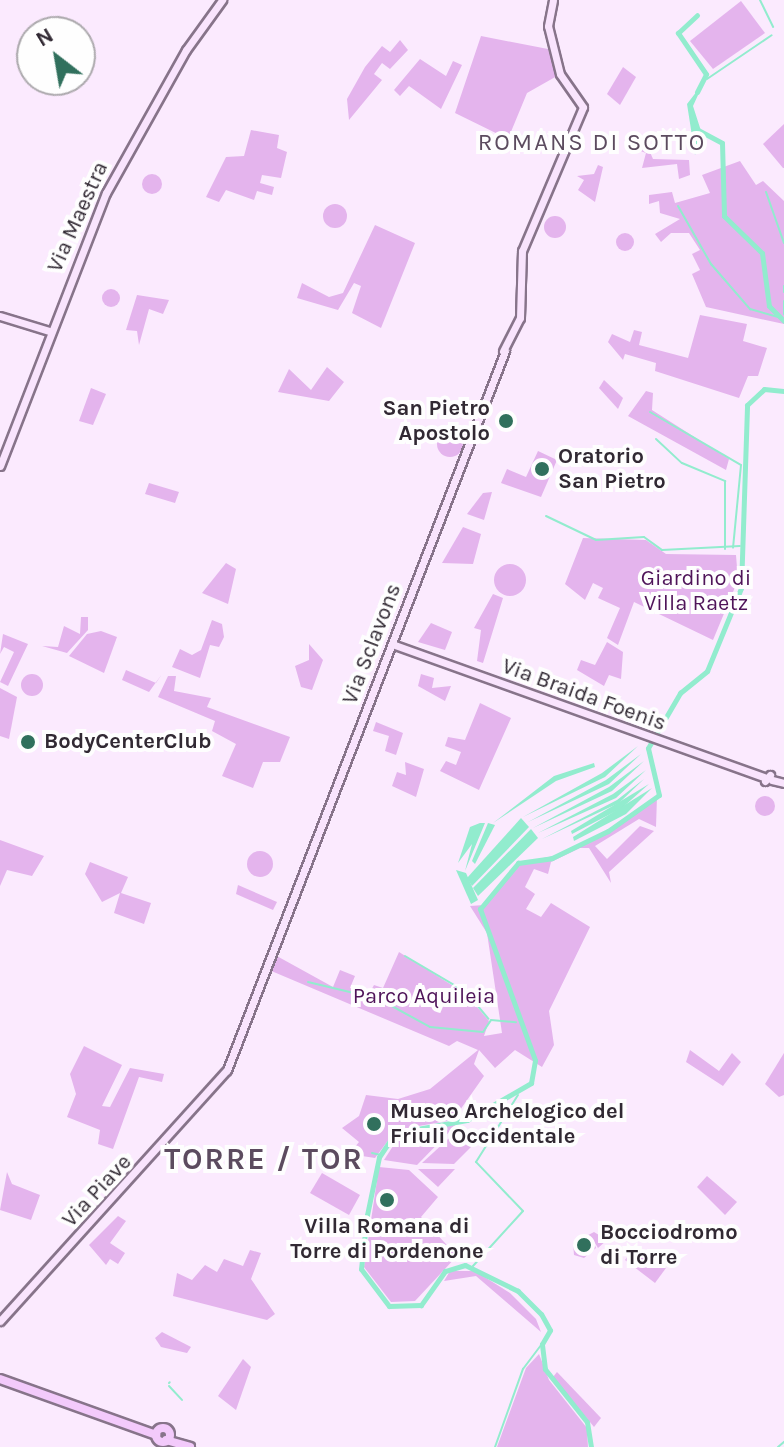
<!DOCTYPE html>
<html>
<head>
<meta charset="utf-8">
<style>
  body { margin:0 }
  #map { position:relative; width:784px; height:1447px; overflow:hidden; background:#fbeafe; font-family:Karla,sans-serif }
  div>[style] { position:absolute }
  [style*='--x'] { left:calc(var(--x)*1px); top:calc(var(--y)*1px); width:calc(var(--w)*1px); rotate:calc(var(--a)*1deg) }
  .green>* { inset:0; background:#e4b4ed }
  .round { border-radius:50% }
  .water>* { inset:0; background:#92ecce }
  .stream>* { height:2px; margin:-1px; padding:0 1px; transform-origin:1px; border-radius:1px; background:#92ecce }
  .river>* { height:5px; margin:-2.5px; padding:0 2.5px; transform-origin:2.5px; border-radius:2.5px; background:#92ecce }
  .roads { filter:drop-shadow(2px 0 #87748a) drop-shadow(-2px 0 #87748a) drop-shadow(0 2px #87748a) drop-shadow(0 -2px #87748a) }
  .secondary>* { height:7px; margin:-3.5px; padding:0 3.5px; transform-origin:3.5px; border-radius:3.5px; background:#f9e4fd }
  .primary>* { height:8px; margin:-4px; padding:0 4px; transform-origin:4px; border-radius:4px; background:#f3cafb }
  .primary>.ring { margin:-4px; padding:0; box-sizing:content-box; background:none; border:8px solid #f3cafb; border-radius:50% }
  .dots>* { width:22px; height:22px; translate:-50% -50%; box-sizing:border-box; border:4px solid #fefefe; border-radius:50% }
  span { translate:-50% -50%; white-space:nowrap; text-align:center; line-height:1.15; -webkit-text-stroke:8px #fefefe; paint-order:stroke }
  .street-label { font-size:22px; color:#312933 }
  .poi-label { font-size:22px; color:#312933; font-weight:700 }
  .right { translate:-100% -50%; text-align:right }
  .left { translate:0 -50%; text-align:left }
  .park-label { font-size:22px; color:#4f1459 }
  .neighbourhood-label { font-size:24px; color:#5c4b5f; letter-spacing:2px }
  .district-label { font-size:30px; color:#5c4b5f; font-weight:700; letter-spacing:2px }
  .north { position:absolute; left:16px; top:16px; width:80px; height:80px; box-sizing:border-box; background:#fefefe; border:2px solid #aca9ad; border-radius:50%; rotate:329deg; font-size:22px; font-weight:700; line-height:32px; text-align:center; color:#312933 }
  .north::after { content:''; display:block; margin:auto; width:28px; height:36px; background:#31705d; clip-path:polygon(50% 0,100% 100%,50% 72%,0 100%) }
</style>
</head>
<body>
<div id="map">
  <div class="green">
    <div style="clip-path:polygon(741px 1px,765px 33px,713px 69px,690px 41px)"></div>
    <div style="clip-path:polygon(481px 36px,548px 49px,557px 76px,527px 93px,508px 139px,455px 113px)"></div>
    <div style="clip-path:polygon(400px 40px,408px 50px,390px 69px,382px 63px,374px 74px,382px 80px,349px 120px,347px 99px,365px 67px,382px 46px,390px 52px)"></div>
    <div style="clip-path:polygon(420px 59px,446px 76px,453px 61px,462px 65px,441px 109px,409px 86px,400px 96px,394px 90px)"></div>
    <div style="clip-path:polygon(623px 67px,636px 77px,620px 105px,607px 94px)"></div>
    <div style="clip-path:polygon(784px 124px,784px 168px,783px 168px,763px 144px)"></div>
    <div style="clip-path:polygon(251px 130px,279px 135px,277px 148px,287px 152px,281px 178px,262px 175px,260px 183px,274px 187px,272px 195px,257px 191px,254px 200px,226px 190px,219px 202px,206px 197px,226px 157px,244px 156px)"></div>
    <div style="clip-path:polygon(646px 143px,653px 159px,689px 160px,690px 175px,679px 179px,677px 164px,642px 168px,646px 153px,635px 149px)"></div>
    <div style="clip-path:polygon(740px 161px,756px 185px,763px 181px,784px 201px,784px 324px,706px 307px,692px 274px,700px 270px,692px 254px,700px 250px,689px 233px,671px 233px,661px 242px,655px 234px,680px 219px,660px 213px,659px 201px,649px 204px,649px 195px,672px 192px,675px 203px,710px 193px,702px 175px)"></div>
    <div style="clip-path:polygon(598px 165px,603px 167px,595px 202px,578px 190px,584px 180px,577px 176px,594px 174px)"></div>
    <div class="round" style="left:142px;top:174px;width:20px;height:20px"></div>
    <div class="round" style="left:323px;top:204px;width:24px;height:24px"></div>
    <div class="round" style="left:544px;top:216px;width:22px;height:22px"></div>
    <div style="clip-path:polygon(375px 225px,415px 243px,381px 328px,352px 313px,361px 286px,354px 283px,338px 310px,297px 298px,302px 283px,329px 297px,343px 293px)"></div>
    <div class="round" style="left:616px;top:233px;width:18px;height:18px"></div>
    <div class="round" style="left:102px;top:289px;width:18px;height:18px"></div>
    <div style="clip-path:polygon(137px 295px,169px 300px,163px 314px,149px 309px,139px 345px,137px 331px,126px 330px)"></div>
    <div style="clip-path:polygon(700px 315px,747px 324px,743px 341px,767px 348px,758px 376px,748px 376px,739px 398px,655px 371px,656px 363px,625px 354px,623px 360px,608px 342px,612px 334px,630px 342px,634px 330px,642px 332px,639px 345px,688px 358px)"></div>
    <div style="clip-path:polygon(327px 367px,344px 382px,329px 401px,278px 392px,289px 369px,311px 390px)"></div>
    <div style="clip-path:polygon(604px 380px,623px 398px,618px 409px,599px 388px)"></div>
    <div style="clip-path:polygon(91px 388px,106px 394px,93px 425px,79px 421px)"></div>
    <div style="clip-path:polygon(646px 391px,653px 393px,652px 410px,729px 459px,726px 470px,628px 416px)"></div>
    <div class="round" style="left:437px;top:431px;width:26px;height:26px"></div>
    <div style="clip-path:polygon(538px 451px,557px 460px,541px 497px,501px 483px,507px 469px,526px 477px)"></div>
    <div style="clip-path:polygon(149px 483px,179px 492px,175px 503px,145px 494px)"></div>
    <div style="clip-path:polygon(492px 492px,484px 520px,467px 514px,483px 493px)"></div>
    <div style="clip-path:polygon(463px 527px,481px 534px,473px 564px,442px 563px)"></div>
    <div style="clip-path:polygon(583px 538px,646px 540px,666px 554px,736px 555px,738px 580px,713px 640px,634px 602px,618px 645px,607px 638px,620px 608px,598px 598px,603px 588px,593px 583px,585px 600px,565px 584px)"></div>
    <div style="clip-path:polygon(226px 563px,236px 569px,228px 604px,202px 593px)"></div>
    <div class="round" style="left:494px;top:564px;width:32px;height:32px"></div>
    <div style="clip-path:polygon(493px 594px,503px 598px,483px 663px,477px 661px,481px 630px,474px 628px)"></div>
    <div style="clip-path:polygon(81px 617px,88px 617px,88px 630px,67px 653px,42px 646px,58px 647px,64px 626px,80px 634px)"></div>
    <div style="clip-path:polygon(212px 620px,222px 624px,224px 637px,219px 647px,210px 645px,200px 678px,172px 667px,180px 649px,192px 655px,201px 650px)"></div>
    <div style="clip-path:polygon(431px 623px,452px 632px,445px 650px,418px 642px)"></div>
    <div style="clip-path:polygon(101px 631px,117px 637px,104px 673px,69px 656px,87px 634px)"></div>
    <div style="clip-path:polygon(3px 634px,28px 644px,8px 686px,0 682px,14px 652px,4px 647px,0 654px)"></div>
    <div style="clip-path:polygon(607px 642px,623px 652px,621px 679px,609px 675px,604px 686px,577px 670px,581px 660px,595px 665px)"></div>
    <div style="clip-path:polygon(309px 644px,323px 660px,312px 690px,301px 687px,295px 666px,309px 660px)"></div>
    <div style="clip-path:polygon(126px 670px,156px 683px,162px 674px,149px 692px,122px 680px)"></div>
    <div style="clip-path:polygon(421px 674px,434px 678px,432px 688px,451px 686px,445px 701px,418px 686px)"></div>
    <div class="round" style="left:21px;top:674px;width:22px;height:22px"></div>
    <div style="clip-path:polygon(168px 676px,176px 676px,174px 691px,211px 698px,207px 707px,290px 737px,280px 762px,263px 762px,253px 788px,222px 776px,236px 744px,212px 731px,215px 721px,158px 697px)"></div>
    <div style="clip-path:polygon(0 688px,17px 697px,9px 739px,0 736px)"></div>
    <div style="clip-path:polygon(480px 703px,511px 718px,479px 790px,440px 771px,446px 761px,456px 765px,461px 752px,445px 746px,448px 737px,465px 740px)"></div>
    <div style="clip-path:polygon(376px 722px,403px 733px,396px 755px,385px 751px,389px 736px,373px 731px)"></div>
    <div style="clip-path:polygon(405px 762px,424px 769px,416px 797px,392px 786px,397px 772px,406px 775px)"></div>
    <div class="round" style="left:755px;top:796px;width:20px;height:20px"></div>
    <div style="clip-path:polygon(657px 797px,656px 827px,639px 819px,595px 846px,607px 859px,640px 826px,654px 831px,609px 872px,611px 883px,589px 848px,580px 848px,551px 862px,548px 874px,534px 869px,525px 887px,535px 894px,526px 909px,541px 917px,551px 903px,590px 927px,549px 1011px,554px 1045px,542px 1067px,515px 1050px,495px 1068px,479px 1050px,474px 1064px,484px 1076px,453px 1120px,396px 1130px,375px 1158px,349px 1154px,359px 1142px,342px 1128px,359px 1116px,366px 1095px,398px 1099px,430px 1089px,478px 1050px,457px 1041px,449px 1046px,269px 970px,275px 955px,333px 987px,340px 970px,355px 976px,350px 988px,369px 994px,374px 985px,383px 988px,399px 952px,466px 994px,489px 1021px,484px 1036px,502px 1033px,487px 933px,470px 906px,484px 905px,518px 863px,558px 855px,608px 831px)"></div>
    <div style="clip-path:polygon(0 840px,44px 856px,32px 876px,7px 870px,0 886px)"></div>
    <div class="round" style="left:247px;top:851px;width:26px;height:26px"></div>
    <div style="clip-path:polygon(90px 862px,128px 877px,121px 893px,151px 903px,144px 924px,114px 913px,120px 893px,102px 902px,85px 874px)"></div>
    <div style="clip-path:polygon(238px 885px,277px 902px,273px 910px,236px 894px)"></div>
    <div style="clip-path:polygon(84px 1046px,122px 1065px,102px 1106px,110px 1107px,130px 1068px,164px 1074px,162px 1082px,139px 1077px,113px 1149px,98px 1144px,100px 1130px,67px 1117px,76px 1094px,70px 1074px)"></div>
    <div style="clip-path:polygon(690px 1050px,719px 1071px,732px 1053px,741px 1062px,723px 1086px,686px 1062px)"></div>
    <div style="clip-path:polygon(784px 1053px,784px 1095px,779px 1097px,765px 1084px)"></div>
    <div style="clip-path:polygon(458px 1123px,417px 1165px,384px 1160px,404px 1129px)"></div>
    <div style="clip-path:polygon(459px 1129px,475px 1143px,454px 1164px,422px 1163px)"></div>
    <div style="clip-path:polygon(379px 1167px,409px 1170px,438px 1197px,421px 1217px,457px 1256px,415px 1301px,391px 1302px,364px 1267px)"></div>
    <div style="clip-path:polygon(418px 1169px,455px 1169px,438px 1187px)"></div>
    <div style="clip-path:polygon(7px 1172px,12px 1184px,40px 1195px,31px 1220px,0 1210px)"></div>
    <div style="clip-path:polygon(322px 1173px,360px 1195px,349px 1215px,310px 1193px)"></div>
    <div style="clip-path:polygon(707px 1176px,737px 1202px,725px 1215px,697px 1187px)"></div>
    <div style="clip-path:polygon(118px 1216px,126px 1221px,110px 1243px,125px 1253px,118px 1264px,110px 1259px,106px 1265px,89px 1245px)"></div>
    <div style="clip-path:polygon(594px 1232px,607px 1240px,598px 1248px,592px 1238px,596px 1248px,584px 1258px,574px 1255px,573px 1243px)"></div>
    <div style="clip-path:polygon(636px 1245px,666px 1268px,655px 1283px,625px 1260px)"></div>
    <div style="clip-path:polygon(250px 1250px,261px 1253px,251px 1279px,275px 1314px,267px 1320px,173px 1296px,177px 1273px,192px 1280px,205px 1265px,217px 1272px,224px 1259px,243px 1266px)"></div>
    <div style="clip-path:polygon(450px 1271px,475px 1271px,510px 1293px,536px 1319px,541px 1332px,476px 1276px,444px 1281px)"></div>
    <div style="clip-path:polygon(162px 1332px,191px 1347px,187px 1353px,161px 1347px,155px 1338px)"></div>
    <div style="clip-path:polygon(539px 1354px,549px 1380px,587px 1428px,588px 1447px,497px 1447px,526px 1368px)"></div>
    <div style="clip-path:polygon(243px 1359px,251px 1367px,236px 1410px,218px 1396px)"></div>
    <div style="clip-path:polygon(557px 1372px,601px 1418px,594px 1427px,553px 1377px)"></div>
  </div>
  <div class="water">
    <div style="clip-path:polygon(704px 82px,693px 106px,702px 134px,695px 155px,687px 104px)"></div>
    <div style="clip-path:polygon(638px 746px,605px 777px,523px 817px,602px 773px)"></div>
    <div style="clip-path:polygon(641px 754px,609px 784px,528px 822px,606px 780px)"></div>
    <div style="clip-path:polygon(644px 761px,612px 791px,533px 828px,609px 787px)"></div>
    <div style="clip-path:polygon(594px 763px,595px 767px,556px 781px,493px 823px,554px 776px)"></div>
    <div style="clip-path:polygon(646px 770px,616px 798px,538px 833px,613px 794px)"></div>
    <div style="clip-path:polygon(644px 779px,619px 803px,542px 839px,617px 800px)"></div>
    <div style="clip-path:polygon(649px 784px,622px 808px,572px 834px,571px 831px)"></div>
    <div style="clip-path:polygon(652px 788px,626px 814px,574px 841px,573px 837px)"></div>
    <div style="clip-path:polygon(521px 818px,529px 827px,472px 886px,467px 878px)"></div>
    <div style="clip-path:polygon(480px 823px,485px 823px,465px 871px,472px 844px,458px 863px,470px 827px)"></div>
    <div style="clip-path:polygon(488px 823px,495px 825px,475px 864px,472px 861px)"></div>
    <div style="clip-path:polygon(531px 829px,538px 838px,478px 896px,473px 888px)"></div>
    <div style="clip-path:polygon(456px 870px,466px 873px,478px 900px,471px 904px)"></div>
  </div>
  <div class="stream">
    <div style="--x:760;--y:0;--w:30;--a:64"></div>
    <div style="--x:707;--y:79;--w:78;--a:-34.1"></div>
    <div style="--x:766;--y:192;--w:54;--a:70.6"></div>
    <div style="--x:678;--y:206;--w:67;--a:60.4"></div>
    <div style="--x:711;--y:264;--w:60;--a:49.1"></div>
    <div style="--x:750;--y:309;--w:32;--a:16"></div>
    <div style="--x:784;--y:286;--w:6;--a:90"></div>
    <div style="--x:784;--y:301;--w:13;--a:90"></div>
    <div style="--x:650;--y:412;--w:105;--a:30.2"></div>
    <div style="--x:741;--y:465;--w:83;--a:95.5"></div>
    <div style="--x:656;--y:439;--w:35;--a:43"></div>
    <div style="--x:682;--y:463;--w:47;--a:22.7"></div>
    <div style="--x:725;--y:481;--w:68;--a:90"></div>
    <div style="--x:546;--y:516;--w:55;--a:25.6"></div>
    <div style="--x:596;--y:540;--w:48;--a:-3.6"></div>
    <div style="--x:644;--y:537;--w:22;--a:36"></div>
    <div style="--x:662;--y:550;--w:78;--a:-2.9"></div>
    <div style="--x:405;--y:956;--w:71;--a:30.5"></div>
    <div style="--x:466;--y:992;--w:35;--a:50"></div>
    <div style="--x:308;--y:982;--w:73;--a:13.5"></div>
    <div style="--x:379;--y:999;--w:58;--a:28.8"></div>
    <div style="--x:430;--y:1027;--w:53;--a:5.4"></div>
    <div style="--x:483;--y:1032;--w:14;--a:-56"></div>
    <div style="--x:491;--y:1020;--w:25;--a:5"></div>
    <div style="--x:372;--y:1153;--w:9;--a:13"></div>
    <div style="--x:473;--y:1266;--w:74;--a:-47.7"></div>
    <div style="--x:523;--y:1211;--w:68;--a:-133.8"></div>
    <div style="--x:476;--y:1162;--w:79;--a:-57.9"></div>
    <div style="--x:169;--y:1383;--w:1;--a:-45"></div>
    <div style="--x:169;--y:1386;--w:19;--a:47"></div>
    <div style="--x:495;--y:1447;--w:83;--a:-70.3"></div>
    <div style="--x:523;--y:1369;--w:31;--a:-53"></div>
    <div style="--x:778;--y:1447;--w:8;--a:-40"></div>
  </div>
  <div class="river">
    <div style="--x:697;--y:92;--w:20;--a:-63"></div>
    <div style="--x:706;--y:74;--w:50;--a:-124.3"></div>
    <div style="--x:678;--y:33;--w:26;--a:-43"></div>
    <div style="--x:698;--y:130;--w:27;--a:28"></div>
    <div style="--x:722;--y:143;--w:73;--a:88.4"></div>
    <div style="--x:724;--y:216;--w:53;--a:44.2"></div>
    <div style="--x:762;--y:253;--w:53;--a:82.5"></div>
    <div style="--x:769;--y:306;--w:21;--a:45"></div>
    <div style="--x:591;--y:1447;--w:25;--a:-99"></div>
    <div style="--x:587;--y:1422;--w:68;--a:-128.4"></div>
    <div style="--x:545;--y:1369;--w:25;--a:-97"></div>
    <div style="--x:542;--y:1344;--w:16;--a:-60"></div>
    <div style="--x:550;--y:1330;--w:18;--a:-119"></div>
    <div style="--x:541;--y:1314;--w:33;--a:-135"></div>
    <div style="--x:518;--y:1291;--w:59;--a:-153.9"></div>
    <div style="--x:465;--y:1265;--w:21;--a:163"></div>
    <div style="--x:445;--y:1271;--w:42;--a:125.2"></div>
    <div style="--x:421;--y:1305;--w:32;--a:178"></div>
    <div style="--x:389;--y:1306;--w:46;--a:-127.1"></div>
    <div style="--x:361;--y:1269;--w:54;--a:-83.7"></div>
    <div style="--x:367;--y:1215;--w:59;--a:-78.3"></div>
    <div style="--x:379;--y:1157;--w:29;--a:-56"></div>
    <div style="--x:395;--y:1133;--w:73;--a:-10.2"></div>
    <div style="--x:467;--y:1120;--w:74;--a:-30"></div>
    <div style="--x:531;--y:1083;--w:23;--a:-80"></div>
    <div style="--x:535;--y:1060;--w:161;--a:-110"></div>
    <div style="--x:480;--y:909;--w:60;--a:-50.4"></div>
    <div style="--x:518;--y:863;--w:34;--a:-8"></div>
    <div style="--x:552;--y:858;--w:62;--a:-25.7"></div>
    <div style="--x:608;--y:831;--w:62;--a:-35.2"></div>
    <div style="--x:659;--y:795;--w:48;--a:-103.2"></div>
    <div style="--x:648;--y:748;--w:64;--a:-59.8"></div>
    <div style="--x:680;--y:693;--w:35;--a:-39"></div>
    <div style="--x:707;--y:671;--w:90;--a:-67.7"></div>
    <div style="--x:741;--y:588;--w:183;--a:-88.1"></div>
    <div style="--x:747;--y:405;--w:23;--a:-43"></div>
    <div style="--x:764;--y:389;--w:20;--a:6"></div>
  </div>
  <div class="roads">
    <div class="secondary">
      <div style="--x:0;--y:316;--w:51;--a:17"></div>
      <div style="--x:503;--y:351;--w:37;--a:-63"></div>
      <div style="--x:520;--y:318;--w:67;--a:-88.3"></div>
      <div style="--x:522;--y:251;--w:156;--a:-67"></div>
      <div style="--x:583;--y:107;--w:40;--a:-124.9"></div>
      <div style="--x:560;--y:74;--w:49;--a:-104"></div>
      <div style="--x:548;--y:26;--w:26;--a:-79"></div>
      <div style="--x:0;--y:466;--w:293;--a:-68.8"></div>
      <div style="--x:106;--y:193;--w:164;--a:-60.8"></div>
      <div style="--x:186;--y:50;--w:62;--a:-54.2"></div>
      <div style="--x:392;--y:644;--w:395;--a:19.7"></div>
      <div style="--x:772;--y:780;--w:12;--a:14"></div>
      <div style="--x:765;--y:781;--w:8;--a:-50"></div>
      <div style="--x:0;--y:1321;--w:338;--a:-47.9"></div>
      <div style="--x:227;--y:1070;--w:771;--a:-68.86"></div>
    </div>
    <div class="primary">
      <div style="--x:0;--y:1379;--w:166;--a:19.7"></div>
      <div class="ring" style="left:156px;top:1428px;width:6px;height:6px"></div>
      <div style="--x:166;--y:1440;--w:25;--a:16"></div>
    </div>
  </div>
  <div class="dots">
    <div style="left:506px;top:421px;background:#31705d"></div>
    <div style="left:542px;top:469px;background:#31705d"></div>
    <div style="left:28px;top:742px;background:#31705d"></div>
    <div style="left:374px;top:1124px;background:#31705d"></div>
    <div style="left:387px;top:1200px;background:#31705d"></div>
    <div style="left:584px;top:1245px;background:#31705d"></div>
  </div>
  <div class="street-label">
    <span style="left:78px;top:217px;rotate:-66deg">Via Maestra</span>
    <span style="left:372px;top:644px;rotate:-69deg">Via Sclavons</span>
    <span style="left:584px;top:695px;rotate:20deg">Via Braida Foenis</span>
    <span style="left:97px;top:1191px;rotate:-47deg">Via Piave</span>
  </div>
  <div class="poi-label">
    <span class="right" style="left:490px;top:421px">San Pietro<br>Apostolo</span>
    <span class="left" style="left:558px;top:469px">Oratorio<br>San Pietro</span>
    <span class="left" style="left:44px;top:742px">BodyCenterClub</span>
    <span class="left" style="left:390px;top:1124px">Museo Archelogico del<br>Friuli Occidentale</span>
    <span style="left:387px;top:1239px">Villa Romana di<br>Torre di Pordenone</span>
    <span class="left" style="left:600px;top:1245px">Bocciodromo<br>di Torre</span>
  </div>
  <div class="park-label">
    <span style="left:696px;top:591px">Giardino di<br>Villa Raetz</span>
    <span style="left:424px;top:997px">Parco Aquileia</span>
  </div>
  <div class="neighbourhood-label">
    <span style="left:592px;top:143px">ROMANS DI SOTTO</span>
  </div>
  <div class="district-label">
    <span style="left:264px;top:1159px">TORRE / TOR</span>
  </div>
  <div class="north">N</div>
</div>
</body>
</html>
